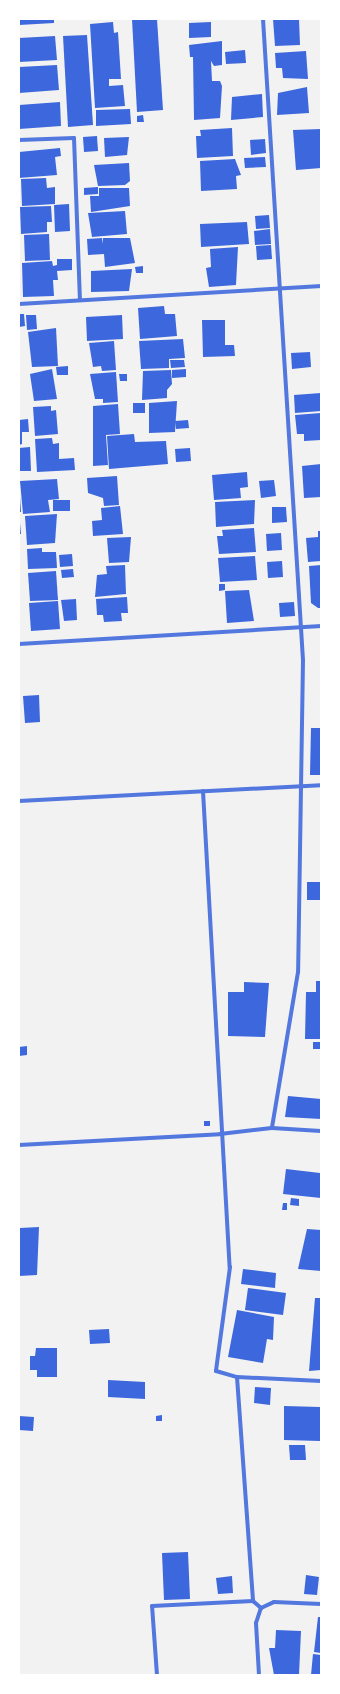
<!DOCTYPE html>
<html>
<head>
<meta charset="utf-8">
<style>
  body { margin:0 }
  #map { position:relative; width:340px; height:1694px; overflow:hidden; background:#f2f2f2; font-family:"Space Grotesk",sans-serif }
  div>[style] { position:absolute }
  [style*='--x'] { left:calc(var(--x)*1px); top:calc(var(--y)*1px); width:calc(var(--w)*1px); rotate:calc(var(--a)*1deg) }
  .building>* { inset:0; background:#3d67dc }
  .minor>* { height:4px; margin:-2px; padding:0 2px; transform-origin:2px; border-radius:2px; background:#5277de }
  span { translate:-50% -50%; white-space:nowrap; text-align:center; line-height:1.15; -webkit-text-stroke:4px #fff; paint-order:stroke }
  .frame { position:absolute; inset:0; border:20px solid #fff; pointer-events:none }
</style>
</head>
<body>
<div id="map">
  <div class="building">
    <div style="clip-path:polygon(19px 19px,54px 19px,54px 23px,19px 25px)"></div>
    <div style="clip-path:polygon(132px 19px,157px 19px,163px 110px,137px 112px)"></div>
    <div style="clip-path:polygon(273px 19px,299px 19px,300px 45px,275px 46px)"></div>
    <div style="clip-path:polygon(113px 22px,114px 33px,118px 32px,121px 79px,109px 79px,109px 86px,123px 85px,125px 106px,95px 108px,90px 24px)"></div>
    <div style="clip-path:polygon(211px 22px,211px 37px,189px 38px,189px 23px)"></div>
    <div style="clip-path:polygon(87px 35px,93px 125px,68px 127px,63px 36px)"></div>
    <div style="clip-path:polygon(55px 36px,57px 60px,19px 62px,19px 38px)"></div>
    <div style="clip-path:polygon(222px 41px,222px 65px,214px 66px,211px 61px,212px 81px,220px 81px,222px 86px,220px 118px,194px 120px,193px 57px,190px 57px,189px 45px)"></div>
    <div style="clip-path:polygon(245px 50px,246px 63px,226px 64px,225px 52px)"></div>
    <div style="clip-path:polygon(306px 51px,308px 79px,283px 78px,282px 68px,276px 68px,275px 53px)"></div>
    <div style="clip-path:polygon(57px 65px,59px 90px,19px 93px,19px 67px)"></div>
    <div style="clip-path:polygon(307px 87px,309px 113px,277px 115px,278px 93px)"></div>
    <div style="clip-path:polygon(262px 94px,263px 117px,231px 120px,232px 97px)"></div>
    <div style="clip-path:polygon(60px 102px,61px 126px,19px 129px,19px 105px)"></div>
    <div style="clip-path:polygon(130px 109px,131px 124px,96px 126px,96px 110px)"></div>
    <div style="clip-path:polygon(143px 115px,144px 122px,137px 122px,137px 116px)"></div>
    <div style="clip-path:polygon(232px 128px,233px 156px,197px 158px,196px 136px,201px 136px,200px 130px)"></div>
    <div style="clip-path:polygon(321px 129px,321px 168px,296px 170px,293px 130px)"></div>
    <div style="clip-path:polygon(97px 136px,98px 151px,84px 152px,83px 137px)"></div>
    <div style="clip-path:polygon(129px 137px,127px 155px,105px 157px,104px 138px)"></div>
    <div style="clip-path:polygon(265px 139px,266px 153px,251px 155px,250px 140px)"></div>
    <div style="clip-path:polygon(60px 148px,61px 156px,55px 157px,57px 175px,19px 178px,19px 152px)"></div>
    <div style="clip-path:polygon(265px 157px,266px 167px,245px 168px,244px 158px)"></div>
    <div style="clip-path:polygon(235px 159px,241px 175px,236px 176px,237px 189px,201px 191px,200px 161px)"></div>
    <div style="clip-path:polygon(129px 163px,130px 181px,125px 185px,98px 186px,94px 165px)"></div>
    <div style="clip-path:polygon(46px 178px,47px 188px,55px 187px,55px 204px,22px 206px,21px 179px)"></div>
    <div style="clip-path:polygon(98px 187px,98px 194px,84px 195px,84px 188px)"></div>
    <div style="clip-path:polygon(99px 188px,129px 188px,130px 206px,91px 212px,90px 196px,99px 196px)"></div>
    <div style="clip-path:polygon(69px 204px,70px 231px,55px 232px,54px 205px)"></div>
    <div style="clip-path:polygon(51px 206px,52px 222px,47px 222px,47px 232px,21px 234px,20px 207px)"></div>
    <div style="clip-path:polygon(125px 211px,127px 234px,92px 237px,88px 213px)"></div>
    <div style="clip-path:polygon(269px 215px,270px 228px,256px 229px,255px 216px)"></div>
    <div style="clip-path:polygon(247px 222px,249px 244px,201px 247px,200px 224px)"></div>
    <div style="clip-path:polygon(270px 229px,271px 244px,255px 245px,254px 231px)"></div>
    <div style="clip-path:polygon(49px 234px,50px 260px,25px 261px,24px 235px)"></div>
    <div style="clip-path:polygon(102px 238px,103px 244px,103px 238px,130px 238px,135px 263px,105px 267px,104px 254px,88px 255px,87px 239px)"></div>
    <div style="clip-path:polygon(271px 245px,272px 259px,257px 260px,256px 246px)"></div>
    <div style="clip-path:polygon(238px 247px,236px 285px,209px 287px,206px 268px,211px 267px,210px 249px)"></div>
    <div style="clip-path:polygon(57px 259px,72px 259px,72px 270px,57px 271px,58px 280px,53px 280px,54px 296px,23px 297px,22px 263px,52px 261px,53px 266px,57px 265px)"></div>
    <div style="clip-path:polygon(143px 266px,143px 273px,136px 273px,135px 267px)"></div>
    <div style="clip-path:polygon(132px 269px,129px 291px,91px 292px,91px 271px)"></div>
    <div style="clip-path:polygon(164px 306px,165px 314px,175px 314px,177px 336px,140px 339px,138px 308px)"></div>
    <div style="clip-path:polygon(19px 314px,24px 314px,25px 326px,19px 327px)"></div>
    <div style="clip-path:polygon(26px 315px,36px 315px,37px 329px,27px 330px)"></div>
    <div style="clip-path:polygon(122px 315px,123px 339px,87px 341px,86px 317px)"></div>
    <div style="clip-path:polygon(202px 320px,225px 320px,225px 345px,234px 345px,235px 356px,203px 357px)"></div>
    <div style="clip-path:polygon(56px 328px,58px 366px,32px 367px,28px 332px)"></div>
    <div style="clip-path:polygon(183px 339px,185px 358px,169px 359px,169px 368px,141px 369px,139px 341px)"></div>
    <div style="clip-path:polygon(114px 341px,116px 370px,102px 371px,101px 366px,93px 367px,89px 343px)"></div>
    <div style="clip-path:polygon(310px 352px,311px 367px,292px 369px,291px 353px)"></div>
    <div style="clip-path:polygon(170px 360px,184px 360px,185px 367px,171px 368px)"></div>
    <div style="clip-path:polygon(68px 366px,68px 375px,57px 375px,56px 367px)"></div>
    <div style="clip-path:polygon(52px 369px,57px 399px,34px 401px,30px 374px)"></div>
    <div style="clip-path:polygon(186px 369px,186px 377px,172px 378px,172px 370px)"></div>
    <div style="clip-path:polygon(171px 370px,172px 384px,167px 390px,167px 398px,142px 400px,143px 371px)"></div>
    <div style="clip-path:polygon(116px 372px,118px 402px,103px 403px,103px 399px,95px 399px,90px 374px)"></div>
    <div style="clip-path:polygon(119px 374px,127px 374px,127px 381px,120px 381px)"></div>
    <div style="clip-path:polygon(321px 393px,321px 411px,295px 413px,294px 395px)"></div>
    <div style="clip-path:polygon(177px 401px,175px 432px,149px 433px,149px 403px)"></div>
    <div style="clip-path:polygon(133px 403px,145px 403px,145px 413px,133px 413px)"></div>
    <div style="clip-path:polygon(118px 404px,120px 434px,106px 435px,108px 465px,93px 466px,93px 406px)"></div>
    <div style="clip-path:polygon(51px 406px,51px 411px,56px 410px,58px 434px,35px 436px,33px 407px)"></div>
    <div style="clip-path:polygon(321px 413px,321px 440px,304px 441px,304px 434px,297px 434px,295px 415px)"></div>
    <div style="clip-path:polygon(28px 419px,29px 432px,22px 432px,22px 444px,19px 445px,19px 420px)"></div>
    <div style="clip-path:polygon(188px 420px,189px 428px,176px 429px,175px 421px)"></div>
    <div style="clip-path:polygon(134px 434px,135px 442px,166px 441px,168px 464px,109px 469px,107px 436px)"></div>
    <div style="clip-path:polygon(52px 438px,53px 444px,59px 443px,59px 459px,74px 458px,75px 470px,37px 472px,35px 439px)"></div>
    <div style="clip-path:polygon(30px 447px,31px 471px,19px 471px,19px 448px)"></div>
    <div style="clip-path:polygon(190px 448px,191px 461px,176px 462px,175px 449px)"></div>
    <div style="clip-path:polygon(321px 464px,321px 497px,304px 498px,302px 466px)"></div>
    <div style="clip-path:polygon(247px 472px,248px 487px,240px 488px,241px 498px,214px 500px,212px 475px)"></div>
    <div style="clip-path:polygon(117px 476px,119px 505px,104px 506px,103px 498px,88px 493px,87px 478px)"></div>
    <div style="clip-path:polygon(57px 479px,59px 499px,48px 500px,50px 512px,23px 514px,20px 481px)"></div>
    <div style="clip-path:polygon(274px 480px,276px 496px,261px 498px,259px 481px)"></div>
    <div style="clip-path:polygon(19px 497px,20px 497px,21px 512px,19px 512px)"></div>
    <div style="clip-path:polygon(53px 500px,70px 500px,70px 511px,53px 511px)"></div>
    <div style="clip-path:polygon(255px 500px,254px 524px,216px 527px,215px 502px)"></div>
    <div style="clip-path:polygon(120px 506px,123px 534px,93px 536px,92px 521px,102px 520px,101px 508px)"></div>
    <div style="clip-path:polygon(272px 507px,286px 507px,287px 522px,272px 523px)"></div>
    <div style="clip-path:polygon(57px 514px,55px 543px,27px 545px,25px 516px)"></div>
    <div style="clip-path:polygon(19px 523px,20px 523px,21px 534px,19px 534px)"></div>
    <div style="clip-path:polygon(254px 528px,256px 552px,219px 554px,217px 536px,223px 536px,222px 530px)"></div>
    <div style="clip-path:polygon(318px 531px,321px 531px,321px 561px,308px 562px,306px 538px,318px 537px)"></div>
    <div style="clip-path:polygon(281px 533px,282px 550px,267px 551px,266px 534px)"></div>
    <div style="clip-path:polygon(131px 537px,129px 562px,109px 563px,107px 538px)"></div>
    <div style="clip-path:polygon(42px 548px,42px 552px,56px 552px,57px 568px,28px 569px,27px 549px)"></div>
    <div style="clip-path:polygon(72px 554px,73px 566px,60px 567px,59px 555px)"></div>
    <div style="clip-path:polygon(255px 556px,257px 580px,220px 582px,218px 558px)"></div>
    <div style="clip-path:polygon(282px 561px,283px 577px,268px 578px,267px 562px)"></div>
    <div style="clip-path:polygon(125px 565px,126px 594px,95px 597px,97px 575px,107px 574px,106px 566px)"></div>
    <div style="clip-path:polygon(321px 565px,321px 608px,318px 608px,311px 603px,309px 566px)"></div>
    <div style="clip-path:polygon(73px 569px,74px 577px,62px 578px,61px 570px)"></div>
    <div style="clip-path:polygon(56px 571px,58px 600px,30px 601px,28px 573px)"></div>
    <div style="clip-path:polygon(219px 584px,225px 584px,225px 590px,219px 591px)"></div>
    <div style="clip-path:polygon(249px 590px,254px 621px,227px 623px,225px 591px)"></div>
    <div style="clip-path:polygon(127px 597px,128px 613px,121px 613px,122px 621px,104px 622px,103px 615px,97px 615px,96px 599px)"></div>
    <div style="clip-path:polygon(76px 599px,77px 620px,64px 621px,61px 600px)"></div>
    <div style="clip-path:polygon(58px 601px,60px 629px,31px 631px,29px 603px)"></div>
    <div style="clip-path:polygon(294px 602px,295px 616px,280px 617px,279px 603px)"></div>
    <div style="clip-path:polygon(39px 695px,40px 722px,25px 723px,23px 696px)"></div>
    <div style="clip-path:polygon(311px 728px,321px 728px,321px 775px,310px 775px)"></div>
    <div style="clip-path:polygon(307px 882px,321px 882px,321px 900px,307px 900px)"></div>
    <div style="clip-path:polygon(316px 981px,321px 981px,321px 1039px,305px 1039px,306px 992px,316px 992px)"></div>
    <div style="clip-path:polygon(244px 982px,269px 983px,265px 1037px,228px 1036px,228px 992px,244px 992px)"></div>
    <div style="clip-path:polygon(313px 1042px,321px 1042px,321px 1049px,313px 1049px)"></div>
    <div style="clip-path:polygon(27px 1046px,27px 1055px,19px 1056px,19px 1047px)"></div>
    <div style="clip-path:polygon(288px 1096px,321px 1099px,321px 1119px,285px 1117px)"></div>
    <div style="clip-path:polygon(204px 1121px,210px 1121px,210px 1126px,204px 1126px)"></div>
    <div style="clip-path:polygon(286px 1169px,320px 1173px,321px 1198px,283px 1194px)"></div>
    <div style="clip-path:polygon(291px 1198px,299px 1199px,299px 1206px,290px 1205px)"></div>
    <div style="clip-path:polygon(283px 1203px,287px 1203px,287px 1210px,282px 1210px)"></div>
    <div style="clip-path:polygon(19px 1224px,20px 1228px,39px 1227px,37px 1275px,19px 1276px)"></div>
    <div style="clip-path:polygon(307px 1229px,321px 1230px,321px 1271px,298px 1269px)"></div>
    <div style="clip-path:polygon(243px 1269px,276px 1273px,275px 1288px,241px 1284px)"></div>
    <div style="clip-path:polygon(248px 1288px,286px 1293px,283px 1315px,245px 1310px)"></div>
    <div style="clip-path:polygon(315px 1298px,321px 1298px,321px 1370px,309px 1371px)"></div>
    <div style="clip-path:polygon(237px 1310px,274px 1317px,273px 1340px,267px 1339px,263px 1363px,228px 1357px)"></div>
    <div style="clip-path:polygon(109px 1329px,110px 1343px,90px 1344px,89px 1330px)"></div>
    <div style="clip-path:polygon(36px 1348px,57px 1348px,57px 1377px,37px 1377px,37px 1370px,30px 1370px,30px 1356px,35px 1356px)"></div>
    <div style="clip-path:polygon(108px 1380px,145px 1382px,145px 1399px,108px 1397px)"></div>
    <div style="clip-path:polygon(255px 1387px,271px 1388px,270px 1405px,254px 1403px)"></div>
    <div style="clip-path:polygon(284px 1406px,320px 1407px,321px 1481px,320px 1441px,284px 1440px)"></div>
    <div style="clip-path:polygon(162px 1415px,162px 1421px,156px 1421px,156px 1416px)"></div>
    <div style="clip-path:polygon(19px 1416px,34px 1417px,33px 1431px,19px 1430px)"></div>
    <div style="clip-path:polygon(289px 1445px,305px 1445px,306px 1460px,290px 1460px)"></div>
    <div style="clip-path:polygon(188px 1552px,190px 1599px,164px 1600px,162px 1553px)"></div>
    <div style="clip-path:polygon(306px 1575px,319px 1577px,317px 1595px,304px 1594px)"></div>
    <div style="clip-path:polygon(232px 1576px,233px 1593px,218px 1594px,216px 1578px)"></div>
    <div style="clip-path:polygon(318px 1617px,321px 1617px,321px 1653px,314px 1652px)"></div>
    <div style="clip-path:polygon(276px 1630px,301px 1631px,299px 1675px,274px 1675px,269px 1648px,275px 1648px)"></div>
    <div style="clip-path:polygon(313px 1654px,321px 1655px,321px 1675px,311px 1675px)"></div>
  </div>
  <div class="minor">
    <div style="--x:263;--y:19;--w:642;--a:86.43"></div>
    <div style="--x:303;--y:660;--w:312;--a:90.9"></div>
    <div style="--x:298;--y:972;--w:158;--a:99.5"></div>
    <div style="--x:19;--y:140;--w:55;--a:-2.1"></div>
    <div style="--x:74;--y:138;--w:162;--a:87.9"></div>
    <div style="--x:19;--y:304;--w:303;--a:-3.4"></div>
    <div style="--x:19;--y:644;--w:303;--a:-3.4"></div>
    <div style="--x:203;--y:791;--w:477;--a:86.8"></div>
    <div style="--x:230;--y:1267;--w:105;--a:97.7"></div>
    <div style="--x:216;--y:1371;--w:22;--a:16"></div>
    <div style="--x:237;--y:1377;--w:84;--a:2.7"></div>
    <div style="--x:19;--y:801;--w:302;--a:-3"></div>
    <div style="--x:19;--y:1145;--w:201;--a:-3.1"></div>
    <div style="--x:220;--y:1134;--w:52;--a:-6.6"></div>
    <div style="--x:272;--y:1128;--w:49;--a:3.5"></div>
    <div style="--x:237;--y:1377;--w:225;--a:85.9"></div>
    <div style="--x:253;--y:1601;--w:11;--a:41"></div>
    <div style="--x:157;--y:1675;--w:69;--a:-94.1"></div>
    <div style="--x:152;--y:1606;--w:101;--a:-2.8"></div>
    <div style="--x:259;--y:1675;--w:52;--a:-93.3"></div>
    <div style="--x:256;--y:1623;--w:16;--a:-72"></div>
    <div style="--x:261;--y:1608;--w:14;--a:-25"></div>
    <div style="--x:274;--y:1602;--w:47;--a:2.4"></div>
  </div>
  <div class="frame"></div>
</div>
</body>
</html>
